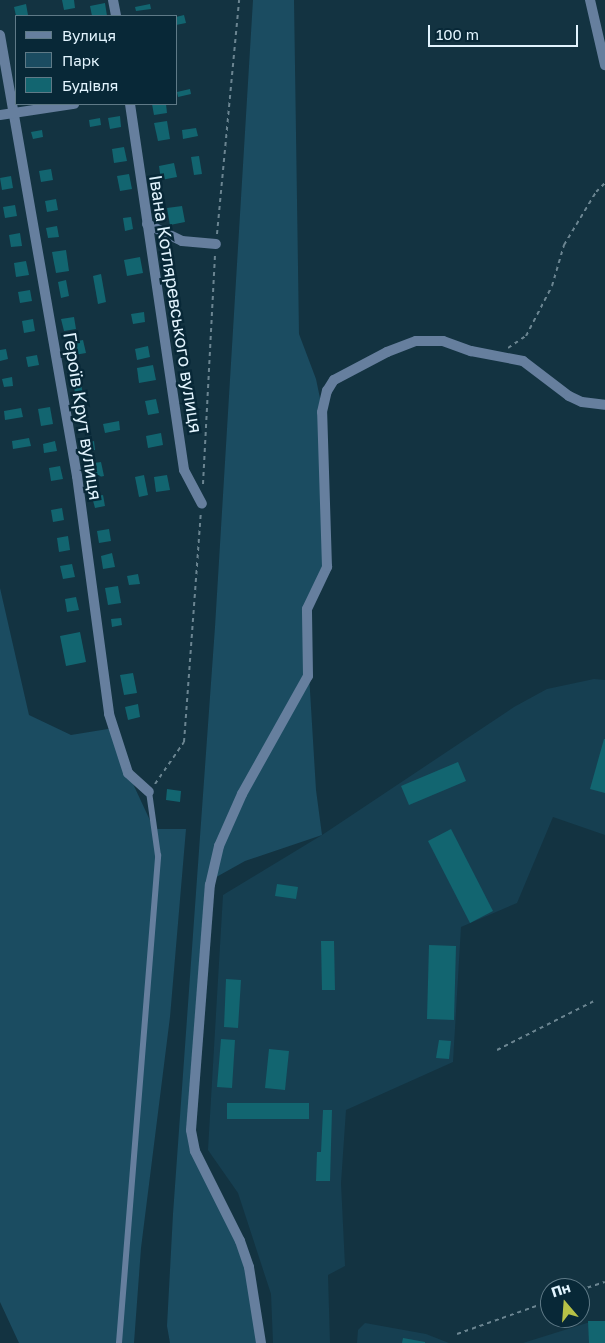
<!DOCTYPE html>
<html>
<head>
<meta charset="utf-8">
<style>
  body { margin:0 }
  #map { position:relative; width:605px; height:1343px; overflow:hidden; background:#133341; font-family:"Golos Text",sans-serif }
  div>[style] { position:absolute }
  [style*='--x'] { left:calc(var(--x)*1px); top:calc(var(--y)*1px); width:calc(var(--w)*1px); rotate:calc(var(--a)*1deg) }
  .built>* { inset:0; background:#163f51 }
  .green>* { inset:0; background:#1b4c61 }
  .building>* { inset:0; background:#126570 }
  .path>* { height:2px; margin-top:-1px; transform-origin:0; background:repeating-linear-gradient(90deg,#6b8591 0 4px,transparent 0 8px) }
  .lane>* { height:5.5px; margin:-2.75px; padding:0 2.75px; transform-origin:2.75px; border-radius:2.75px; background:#667f9e }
  .street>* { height:10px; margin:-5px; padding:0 5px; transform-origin:5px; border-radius:5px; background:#667f9e }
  span { translate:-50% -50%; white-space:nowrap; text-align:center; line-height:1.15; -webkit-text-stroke:5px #082837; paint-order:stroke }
  .street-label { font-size:18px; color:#e2f4fe }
  .legend { position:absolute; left:15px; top:15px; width:162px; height:90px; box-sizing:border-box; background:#082837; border:1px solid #5f7a87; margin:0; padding:6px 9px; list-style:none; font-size:15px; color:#e2f4fe }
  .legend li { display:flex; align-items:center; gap:10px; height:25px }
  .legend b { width:25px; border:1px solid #5f7a87 }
  .north { position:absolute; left:540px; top:1278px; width:50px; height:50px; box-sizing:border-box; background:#082837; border:1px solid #5f7a87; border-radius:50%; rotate:342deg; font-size:14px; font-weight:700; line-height:20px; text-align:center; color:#e2f4fe }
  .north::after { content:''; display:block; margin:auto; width:18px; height:22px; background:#b7c147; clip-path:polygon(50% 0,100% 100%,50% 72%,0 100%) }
  .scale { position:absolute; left:428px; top:25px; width:150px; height:22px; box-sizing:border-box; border:2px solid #e2f4fe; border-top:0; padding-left:6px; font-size:15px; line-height:18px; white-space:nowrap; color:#e2f4fe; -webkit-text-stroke:4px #082837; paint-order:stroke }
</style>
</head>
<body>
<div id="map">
  <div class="built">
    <div style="clip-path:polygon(594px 679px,605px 680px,605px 835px,553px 817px,517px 903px,461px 927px,453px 1062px,346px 1110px,341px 1183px,345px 1266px,328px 1275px,330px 1343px,273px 1343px,271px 1294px,238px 1193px,208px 1150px,223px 895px,322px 835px,514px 707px,547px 689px)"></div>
    <div style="clip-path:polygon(365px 1323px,426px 1334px,449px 1343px,357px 1343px,358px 1330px)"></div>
    <div style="clip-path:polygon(587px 1323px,605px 1323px,605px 1343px,523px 1343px)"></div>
  </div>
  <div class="green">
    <div style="clip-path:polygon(253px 0,294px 0,299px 334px,316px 379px,321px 403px,327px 567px,305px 608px,316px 790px,322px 835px,245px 861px,211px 880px,191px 1130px,240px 1241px,260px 1343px,170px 1343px,167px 1326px,173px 1214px,215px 627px)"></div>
    <div style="clip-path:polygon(0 588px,29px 715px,71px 735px,114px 728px,128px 773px,154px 829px,186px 829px,170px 1017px,141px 1248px,134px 1343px,19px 1343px,0 1302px)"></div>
  </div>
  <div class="building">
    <div style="clip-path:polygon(62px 0,74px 0,75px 8px,64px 10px)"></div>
    <div style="clip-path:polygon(105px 3px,107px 16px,92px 16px,90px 6px)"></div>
    <div style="clip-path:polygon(26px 4px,28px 15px,16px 16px,14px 7px)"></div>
    <div style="clip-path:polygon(150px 4px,151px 9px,136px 11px,135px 7px)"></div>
    <div style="clip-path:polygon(184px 15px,186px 23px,176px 25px,176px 17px)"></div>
    <div style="clip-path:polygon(190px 89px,191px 94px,178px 97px,177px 92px)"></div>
    <div style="clip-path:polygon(152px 104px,166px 104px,167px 113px,154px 115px)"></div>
    <div style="clip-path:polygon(120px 116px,121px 127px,110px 129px,108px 118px)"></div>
    <div style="clip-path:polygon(100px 118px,101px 125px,90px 127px,89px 120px)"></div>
    <div style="clip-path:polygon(167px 121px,170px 139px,158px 141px,154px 123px)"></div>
    <div style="clip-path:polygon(196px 128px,198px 136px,183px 139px,182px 130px)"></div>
    <div style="clip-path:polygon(42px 130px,43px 137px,33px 139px,31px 132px)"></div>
    <div style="clip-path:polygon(124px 147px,127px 161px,114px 163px,112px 149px)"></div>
    <div style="clip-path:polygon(199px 156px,202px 174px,194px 175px,191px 157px)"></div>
    <div style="clip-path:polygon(174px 163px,177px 177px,161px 180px,159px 166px)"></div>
    <div style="clip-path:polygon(51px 169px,53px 180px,41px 182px,39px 171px)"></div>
    <div style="clip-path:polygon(129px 174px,132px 189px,120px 191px,117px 176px)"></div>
    <div style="clip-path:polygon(11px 176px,13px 188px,2px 190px,0 178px)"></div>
    <div style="clip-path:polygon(56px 199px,58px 210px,47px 212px,45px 201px)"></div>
    <div style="clip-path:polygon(15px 205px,17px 216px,5px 218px,3px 207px)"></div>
    <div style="clip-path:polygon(182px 206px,185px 222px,170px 225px,167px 208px)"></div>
    <div style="clip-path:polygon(131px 217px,133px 229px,125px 231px,123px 218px)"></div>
    <div style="clip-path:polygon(57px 226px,59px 237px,48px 238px,46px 228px)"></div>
    <div style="clip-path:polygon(20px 233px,22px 246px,11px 247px,9px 235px)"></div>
    <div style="clip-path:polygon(66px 250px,69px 271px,56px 273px,52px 252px)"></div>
    <div style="clip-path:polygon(140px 257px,143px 273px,127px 276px,124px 260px)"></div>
    <div style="clip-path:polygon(26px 261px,29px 275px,16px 277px,14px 263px)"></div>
    <div style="clip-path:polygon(101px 274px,106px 302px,98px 304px,93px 276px)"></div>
    <div style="clip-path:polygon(66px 280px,69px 296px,61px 298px,58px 282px)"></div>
    <div style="clip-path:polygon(30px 290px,32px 301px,20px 303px,18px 292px)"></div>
    <div style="clip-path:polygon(144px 312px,145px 322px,133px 324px,131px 314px)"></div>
    <div style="clip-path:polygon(74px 317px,76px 329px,64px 331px,61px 319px)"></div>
    <div style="clip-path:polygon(33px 319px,35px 331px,24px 333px,22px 321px)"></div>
    <div style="clip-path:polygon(83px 340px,86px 353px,69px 356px,67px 343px)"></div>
    <div style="clip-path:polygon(148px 346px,150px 357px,137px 360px,135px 349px)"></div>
    <div style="clip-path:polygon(6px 349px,8px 359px,0 361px,0 350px)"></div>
    <div style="clip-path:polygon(37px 355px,39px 365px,28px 367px,26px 357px)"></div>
    <div style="clip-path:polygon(153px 365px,156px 380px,139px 383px,137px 368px)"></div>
    <div style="clip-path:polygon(12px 377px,13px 386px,4px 387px,2px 379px)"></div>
    <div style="clip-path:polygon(81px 384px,83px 394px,75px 395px,74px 385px)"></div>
    <div style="clip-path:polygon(156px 399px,159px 413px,148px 415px,145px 401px)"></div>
    <div style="clip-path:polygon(85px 402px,88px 417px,79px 419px,76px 404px)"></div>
    <div style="clip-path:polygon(50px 407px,53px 424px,41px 426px,38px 409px)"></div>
    <div style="clip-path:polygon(21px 408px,23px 417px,5px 420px,4px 411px)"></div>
    <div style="clip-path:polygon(119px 421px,120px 430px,105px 433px,103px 424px)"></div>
    <div style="clip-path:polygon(161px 433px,163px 445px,148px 448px,146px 436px)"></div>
    <div style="clip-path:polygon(29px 438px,31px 446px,13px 449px,12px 441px)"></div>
    <div style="clip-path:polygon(55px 441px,57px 451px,44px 453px,43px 444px)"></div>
    <div style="clip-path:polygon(94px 441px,95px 450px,85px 452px,83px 443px)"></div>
    <div style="clip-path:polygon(101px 462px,104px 476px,90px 479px,87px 464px)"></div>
    <div style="clip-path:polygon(60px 466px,63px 479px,51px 481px,49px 468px)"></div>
    <div style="clip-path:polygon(144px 475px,148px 495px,139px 497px,135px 477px)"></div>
    <div style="clip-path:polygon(167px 475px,170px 490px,156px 492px,154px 477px)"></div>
    <div style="clip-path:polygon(103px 495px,105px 506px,95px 508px,92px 497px)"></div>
    <div style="clip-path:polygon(62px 508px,64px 520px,53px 522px,51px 510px)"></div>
    <div style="clip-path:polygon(109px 529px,111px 541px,99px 543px,97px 531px)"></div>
    <div style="clip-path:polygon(68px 536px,70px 550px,59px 552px,57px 538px)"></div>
    <div style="clip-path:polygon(112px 553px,115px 567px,103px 569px,101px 556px)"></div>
    <div style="clip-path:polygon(72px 564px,75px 577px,63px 579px,60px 566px)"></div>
    <div style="clip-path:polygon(138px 574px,140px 584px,129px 585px,127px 576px)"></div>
    <div style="clip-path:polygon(118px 586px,121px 603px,108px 605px,105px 588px)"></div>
    <div style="clip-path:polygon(76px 597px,79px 610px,67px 612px,65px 599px)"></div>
    <div style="clip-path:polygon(121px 618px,122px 625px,112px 627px,111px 619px)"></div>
    <div style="clip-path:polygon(80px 632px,86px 662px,66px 666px,60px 636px)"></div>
    <div style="clip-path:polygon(133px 673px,137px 693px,124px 695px,120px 675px)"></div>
    <div style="clip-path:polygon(138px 704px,140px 717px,128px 720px,125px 707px)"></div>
    <div style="clip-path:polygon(604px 739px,605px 739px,605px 793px,590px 789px)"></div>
    <div style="clip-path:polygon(458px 762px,466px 781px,409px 805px,401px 786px)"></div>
    <div style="clip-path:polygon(167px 789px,181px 791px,180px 802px,166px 800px)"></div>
    <div style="clip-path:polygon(451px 829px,493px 911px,470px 923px,428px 841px)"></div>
    <div style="clip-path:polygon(277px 884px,298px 887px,296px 899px,275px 896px)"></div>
    <div style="clip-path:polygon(321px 941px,334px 941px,335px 990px,322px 990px)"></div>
    <div style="clip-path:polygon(429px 945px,456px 946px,454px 1020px,427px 1019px)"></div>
    <div style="clip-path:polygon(226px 979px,241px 980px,238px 1028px,224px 1027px)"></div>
    <div style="clip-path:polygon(221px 1039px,235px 1040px,232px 1088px,217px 1087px)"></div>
    <div style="clip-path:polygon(439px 1040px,451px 1041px,449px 1059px,436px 1058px)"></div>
    <div style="clip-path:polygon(269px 1049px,289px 1051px,285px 1090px,265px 1088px)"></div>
    <div style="clip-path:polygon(227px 1103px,309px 1103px,309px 1119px,227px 1119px)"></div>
    <div style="clip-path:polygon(323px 1110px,332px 1110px,330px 1181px,316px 1181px,317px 1152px,321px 1152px)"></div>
    <div style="clip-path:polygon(588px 1321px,605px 1321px,605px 1343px,589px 1343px)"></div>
    <div style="clip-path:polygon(403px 1338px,425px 1342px,425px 1343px,402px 1343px)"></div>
  </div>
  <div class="path">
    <div style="--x:217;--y:234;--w:235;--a:-84.6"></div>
    <div style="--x:508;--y:348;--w:22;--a:-34"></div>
    <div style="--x:526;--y:336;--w:56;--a:-62.5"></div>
    <div style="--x:552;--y:286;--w:43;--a:-73.7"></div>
    <div style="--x:564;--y:245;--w:62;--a:-58.9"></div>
    <div style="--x:596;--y:192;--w:13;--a:-45"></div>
    <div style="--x:203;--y:484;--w:230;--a:-87"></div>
    <div style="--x:155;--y:784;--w:51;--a:-55.4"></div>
    <div style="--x:184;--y:742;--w:230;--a:-85.8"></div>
    <div style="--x:497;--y:1050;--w:109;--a:-26.8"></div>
    <div style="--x:580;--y:1290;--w:26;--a:-18"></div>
    <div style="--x:457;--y:1334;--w:99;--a:-19.5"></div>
  </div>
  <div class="lane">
    <div style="--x:119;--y:1343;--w:489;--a:-85.4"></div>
    <div style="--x:158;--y:856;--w:65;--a:-98"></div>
  </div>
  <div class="street">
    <div style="--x:113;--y:0;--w:16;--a:79"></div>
    <div style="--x:590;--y:0;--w:67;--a:77"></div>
    <div style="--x:0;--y:35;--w:448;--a:80.1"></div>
    <div style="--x:77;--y:476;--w:240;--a:82.3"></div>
    <div style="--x:109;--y:714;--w:62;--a:72.1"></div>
    <div style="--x:128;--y:773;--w:28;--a:42"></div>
    <div style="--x:130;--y:104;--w:370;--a:81.6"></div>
    <div style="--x:184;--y:470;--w:38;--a:62"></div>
    <div style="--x:0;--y:115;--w:75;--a:-8.5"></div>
    <div style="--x:147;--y:224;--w:39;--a:26"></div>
    <div style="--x:182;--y:241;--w:34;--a:5"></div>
    <div style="--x:261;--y:1343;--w:77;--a:-99"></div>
    <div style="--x:249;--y:1267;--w:28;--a:-109"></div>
    <div style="--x:240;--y:1241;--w:101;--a:-116.6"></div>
    <div style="--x:195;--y:1151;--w:21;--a:-101"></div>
    <div style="--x:191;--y:1130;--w:246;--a:-85.6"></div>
    <div style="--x:210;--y:885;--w:40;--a:-77"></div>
    <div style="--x:219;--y:846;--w:57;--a:-66.1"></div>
    <div style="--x:242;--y:794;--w:135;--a:-60.8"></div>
    <div style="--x:308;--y:676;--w:67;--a:-90.9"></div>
    <div style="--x:307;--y:609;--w:47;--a:-64.5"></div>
    <div style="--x:327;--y:567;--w:155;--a:-91.8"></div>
    <div style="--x:322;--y:412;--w:22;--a:-77"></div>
    <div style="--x:327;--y:391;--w:13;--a:-58"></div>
    <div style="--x:334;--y:380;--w:60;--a:-27.8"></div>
    <div style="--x:387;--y:352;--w:31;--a:-21"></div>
    <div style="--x:416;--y:341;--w:27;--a:0"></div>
    <div style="--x:443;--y:341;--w:30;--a:20"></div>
    <div style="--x:471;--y:351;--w:53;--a:10.9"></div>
    <div style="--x:523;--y:361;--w:58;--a:37.3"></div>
    <div style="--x:569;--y:396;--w:14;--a:25"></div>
    <div style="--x:582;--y:402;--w:23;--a:7"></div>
  </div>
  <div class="street-label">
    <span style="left:176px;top:304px;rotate:81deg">Івана Котляревського вулиця</span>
    <span style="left:83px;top:416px;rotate:81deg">Героїв Крут вулиця</span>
  </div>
  <ul class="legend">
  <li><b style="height:6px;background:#667f9e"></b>Вулиця</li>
  <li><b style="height:14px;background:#1b4c61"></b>Парк</li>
  <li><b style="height:14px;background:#126570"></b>Будівля</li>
  </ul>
  <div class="north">Пн</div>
  <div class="scale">100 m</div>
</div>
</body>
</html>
